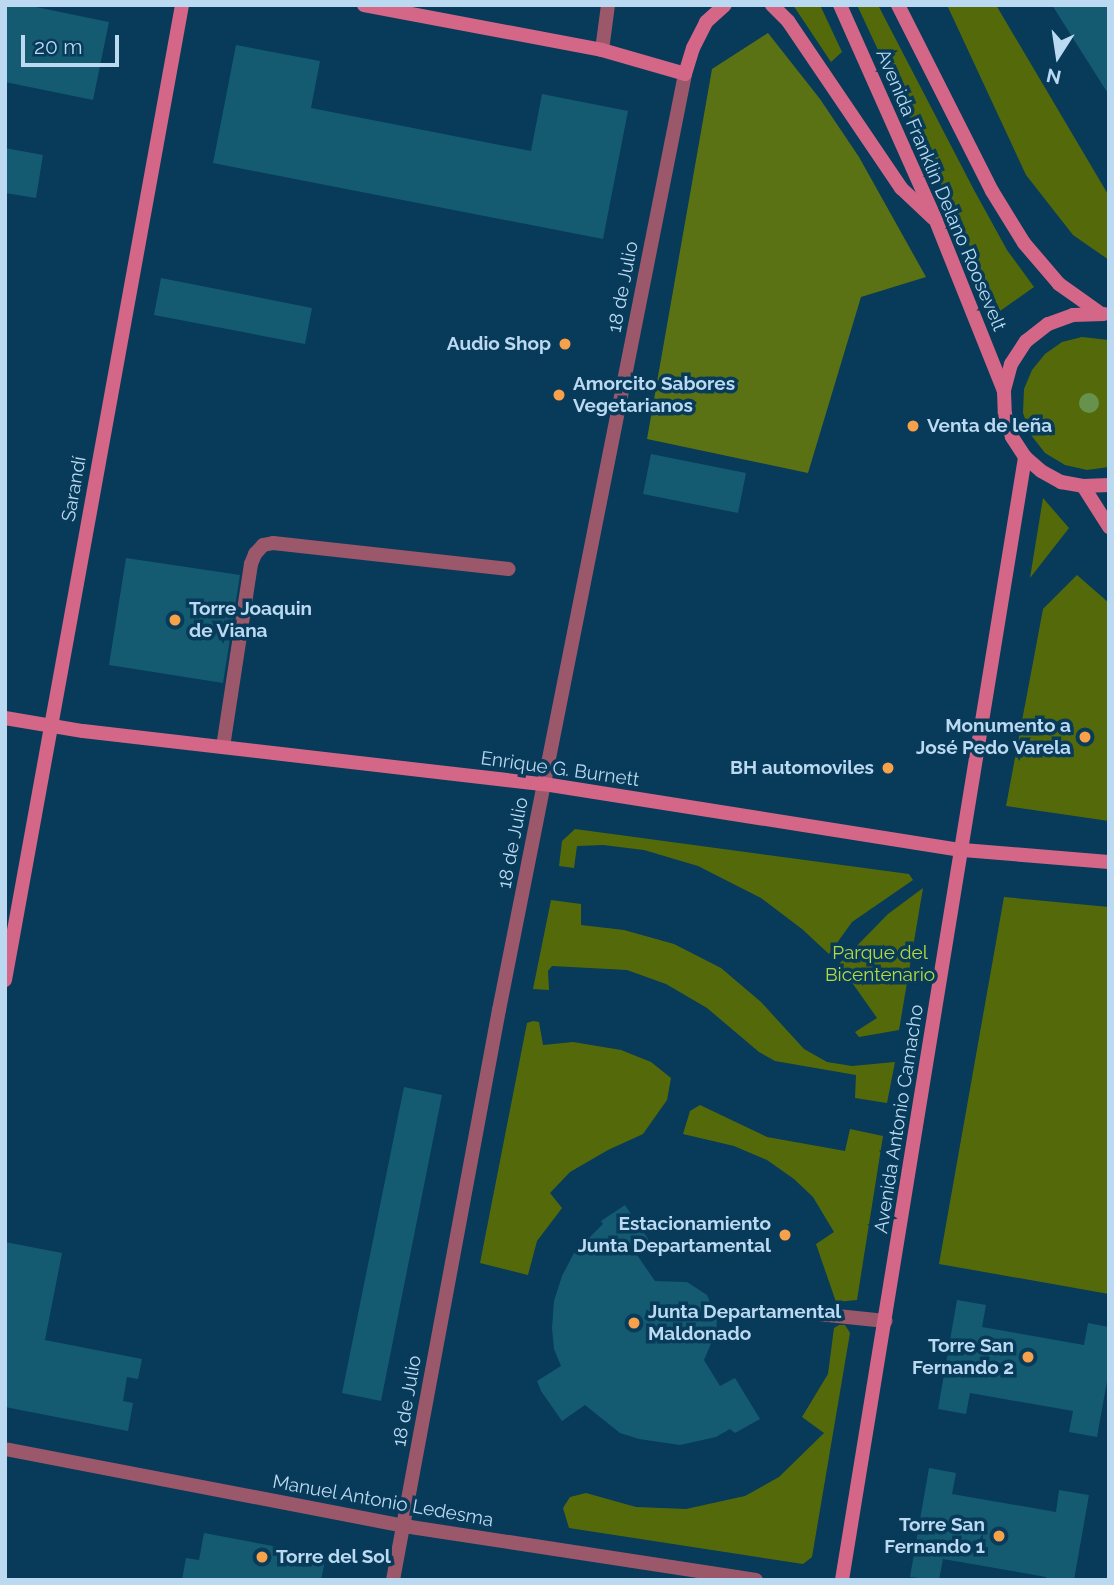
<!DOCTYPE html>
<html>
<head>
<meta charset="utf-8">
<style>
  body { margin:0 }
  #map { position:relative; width:1114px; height:1585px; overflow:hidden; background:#083a59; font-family:Raleway,sans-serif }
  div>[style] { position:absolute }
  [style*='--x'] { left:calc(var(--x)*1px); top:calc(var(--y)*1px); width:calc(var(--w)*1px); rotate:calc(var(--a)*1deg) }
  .green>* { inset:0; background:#546a0a }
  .forest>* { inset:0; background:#5b7214 }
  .building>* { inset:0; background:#145b71 }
  .lane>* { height:14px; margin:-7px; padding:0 7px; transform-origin:7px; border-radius:7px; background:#9c586b }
  .street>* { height:14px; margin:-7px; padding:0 7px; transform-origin:7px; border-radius:7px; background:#9c586b }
  .secondary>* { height:14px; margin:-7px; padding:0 7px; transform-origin:7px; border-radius:7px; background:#d46787 }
  .trees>* { width:20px; height:20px; margin:-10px; border-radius:50%; background:#66924e }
  .dots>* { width:19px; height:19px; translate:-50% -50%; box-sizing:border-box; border:4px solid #083a59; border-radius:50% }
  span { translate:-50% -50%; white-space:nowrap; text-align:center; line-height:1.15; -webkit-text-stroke:7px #083a59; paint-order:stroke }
  .street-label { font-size:19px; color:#bbd9f1 }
  .poi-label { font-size:19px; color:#bbd9f1; font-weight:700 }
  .right { translate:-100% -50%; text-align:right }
  .left { translate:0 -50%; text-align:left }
  .park-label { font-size:19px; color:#b3da45 }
  .frame { position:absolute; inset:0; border:7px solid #bbd9f1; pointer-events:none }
  .north { position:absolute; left:1023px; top:21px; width:70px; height:70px; -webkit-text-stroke:5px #083a59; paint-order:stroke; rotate:192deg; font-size:19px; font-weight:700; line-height:28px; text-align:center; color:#bbd9f1 }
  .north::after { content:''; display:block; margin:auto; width:24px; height:32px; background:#bbd9f1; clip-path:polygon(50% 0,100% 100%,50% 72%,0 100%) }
  .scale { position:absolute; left:21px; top:35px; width:98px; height:32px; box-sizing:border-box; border:4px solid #bbd9f1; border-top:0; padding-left:9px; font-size:21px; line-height:24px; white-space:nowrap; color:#bbd9f1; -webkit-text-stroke:5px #083a59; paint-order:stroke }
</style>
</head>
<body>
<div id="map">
  <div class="green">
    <div style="clip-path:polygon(793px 5px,820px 5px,842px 52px,831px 62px)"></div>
    <div style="clip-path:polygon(857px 5px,878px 5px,974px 190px,1007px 250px,1034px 287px,1000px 311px)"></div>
    <div style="clip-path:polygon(947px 5px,996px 5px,1109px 196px,1109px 260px,1073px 235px,1026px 175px)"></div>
    <div style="clip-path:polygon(1082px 337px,1109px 340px,1109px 467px,1087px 470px,1065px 465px,1045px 453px,1031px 435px,1023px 413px,1024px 389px,1032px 370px,1045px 354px,1062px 342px)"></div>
    <div style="clip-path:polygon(1043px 498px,1069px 528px,1030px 578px)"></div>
    <div style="clip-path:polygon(1077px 575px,1109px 603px,1109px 821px,1006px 806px,1043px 609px)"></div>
    <div style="clip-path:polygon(575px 829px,909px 874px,913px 880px,852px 922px,829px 954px,802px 929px,761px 898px,698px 866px,644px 850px,603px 845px,577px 846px,574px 868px,559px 866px,562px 841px)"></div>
    <div style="clip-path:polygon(923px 888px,899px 1030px,859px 1037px,855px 1032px,877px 1018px,839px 964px,888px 914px)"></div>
    <div style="clip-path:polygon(1004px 897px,1109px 907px,1109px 1294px,939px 1264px)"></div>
    <div style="clip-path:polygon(551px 900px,581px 904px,581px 925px,624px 930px,674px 944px,721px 968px,761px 1002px,804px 1049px,827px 1062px,852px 1066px,895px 1062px,887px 1103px,855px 1098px,856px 1075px,775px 1061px,759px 1052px,707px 1008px,666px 984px,627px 970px,552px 966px,548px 971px,549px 990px,533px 989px)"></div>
    <div style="clip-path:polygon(533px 1021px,539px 1022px,543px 1045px,573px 1042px,621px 1050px,651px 1062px,671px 1078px,667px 1100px,643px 1134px,608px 1150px,570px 1172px,550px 1193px,562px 1208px,537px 1241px,528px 1275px,480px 1263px,527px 1023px)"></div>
    <div style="clip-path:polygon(700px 1105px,767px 1137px,845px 1151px,850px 1129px,883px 1136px,857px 1300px,836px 1302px,816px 1244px,834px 1232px,813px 1197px,794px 1179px,767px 1160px,734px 1146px,683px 1134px,690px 1111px)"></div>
    <div style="clip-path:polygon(839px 1325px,845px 1325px,850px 1333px,812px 1557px,803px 1564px,569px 1528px,563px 1508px,570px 1497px,586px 1493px,636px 1507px,686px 1509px,745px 1496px,779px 1477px,824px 1433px,802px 1417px,828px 1374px,834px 1328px)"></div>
  </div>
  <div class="forest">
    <div style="clip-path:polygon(768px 33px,820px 99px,859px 157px,926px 277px,861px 297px,808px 473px,647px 439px,712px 69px)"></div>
  </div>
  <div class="building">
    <div style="clip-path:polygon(5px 5px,26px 5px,109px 22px,93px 100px,5px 82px)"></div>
    <div style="clip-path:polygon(1052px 5px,1109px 5px,1107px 92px)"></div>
    <div style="clip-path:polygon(236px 45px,320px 61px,311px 108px,531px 151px,542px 94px,628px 111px,603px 239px,213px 163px)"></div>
    <div style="clip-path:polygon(5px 148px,43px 155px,36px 198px,5px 193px)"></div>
    <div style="clip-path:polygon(161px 278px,312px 308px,305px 344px,154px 315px)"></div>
    <div style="clip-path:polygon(651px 454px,746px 473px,738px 513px,643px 494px)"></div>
    <div style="clip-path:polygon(126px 558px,240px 575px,223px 683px,109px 665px)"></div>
    <div style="clip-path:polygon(404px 1087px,442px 1095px,381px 1401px,342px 1393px)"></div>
    <div style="clip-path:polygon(625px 1205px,653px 1246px,637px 1255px,655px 1281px,687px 1282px,707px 1295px,717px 1318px,716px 1332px,704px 1360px,720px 1386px,735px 1378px,760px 1419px,735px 1433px,730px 1429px,716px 1437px,680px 1445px,639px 1439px,620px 1433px,585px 1405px,562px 1421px,541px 1391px,537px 1381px,561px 1366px,554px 1349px,552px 1328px,554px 1301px,562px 1276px,574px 1253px,603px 1224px,601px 1221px)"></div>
    <div style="clip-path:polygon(5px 1242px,62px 1253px,45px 1340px,142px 1359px,138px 1379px,127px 1377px,123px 1401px,133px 1403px,128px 1431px,5px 1407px)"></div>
    <div style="clip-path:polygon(957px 1300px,986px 1305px,982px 1327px,1084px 1345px,1088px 1323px,1109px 1327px,1109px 1370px,1097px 1437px,1069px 1432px,1073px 1411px,970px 1393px,966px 1414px,938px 1409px)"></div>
    <div style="clip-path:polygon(929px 1468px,956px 1473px,952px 1494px,1056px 1512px,1059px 1490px,1089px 1495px,1074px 1580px,1045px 1580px,1046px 1577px,943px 1559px,939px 1580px,910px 1577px)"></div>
    <div style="clip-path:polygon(204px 1533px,326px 1556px,321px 1580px,182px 1580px,186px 1558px,199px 1560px)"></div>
  </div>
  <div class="lane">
    <div style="--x:602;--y:50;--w:45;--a:-82.4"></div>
    <div style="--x:223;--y:747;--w:185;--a:-81.3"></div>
    <div style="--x:251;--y:564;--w:11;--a:-68"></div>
    <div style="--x:255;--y:554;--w:12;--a:-48"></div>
    <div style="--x:263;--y:545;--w:10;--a:-11"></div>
    <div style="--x:273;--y:543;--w:237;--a:6.3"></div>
    <div style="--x:818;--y:1314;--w:68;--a:5.9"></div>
  </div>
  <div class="street">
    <div style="--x:5;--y:1449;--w:406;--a:10.9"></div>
    <div style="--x:404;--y:1526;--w:356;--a:8.7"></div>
    <div style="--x:393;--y:1580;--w:580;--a:-79.47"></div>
    <div style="--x:499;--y:1010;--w:954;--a:-78.76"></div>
  </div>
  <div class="secondary">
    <div style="--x:364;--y:5;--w:242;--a:10.7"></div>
    <div style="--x:602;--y:50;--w:86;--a:16.1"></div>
    <div style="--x:685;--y:74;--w:27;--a:-73"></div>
    <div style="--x:693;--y:48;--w:29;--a:-63"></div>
    <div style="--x:706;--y:22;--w:25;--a:-42"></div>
    <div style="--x:772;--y:5;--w:23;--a:45"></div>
    <div style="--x:788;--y:21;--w:202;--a:55.9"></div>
    <div style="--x:901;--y:188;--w:44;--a:43.2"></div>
    <div style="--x:840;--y:5;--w:236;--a:66"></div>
    <div style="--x:936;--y:221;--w:183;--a:68.2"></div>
    <div style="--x:898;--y:5;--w:208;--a:63.2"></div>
    <div style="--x:992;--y:191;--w:61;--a:58.4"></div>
    <div style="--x:1024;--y:243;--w:54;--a:49.5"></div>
    <div style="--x:1059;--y:284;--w:50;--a:35.3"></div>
    <div style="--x:1104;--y:314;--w:31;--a:178"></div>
    <div style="--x:1073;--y:315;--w:27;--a:160"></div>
    <div style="--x:1048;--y:324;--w:28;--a:142"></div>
    <div style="--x:1026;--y:341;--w:27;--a:123"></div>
    <div style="--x:1011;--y:364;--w:28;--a:105"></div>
    <div style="--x:1004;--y:391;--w:23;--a:88"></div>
    <div style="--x:1005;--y:414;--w:24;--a:73"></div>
    <div style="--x:1012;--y:437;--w:24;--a:57"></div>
    <div style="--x:1025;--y:457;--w:21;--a:41"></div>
    <div style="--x:1041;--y:471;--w:23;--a:29"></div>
    <div style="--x:1061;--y:482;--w:22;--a:10"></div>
    <div style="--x:1083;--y:486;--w:26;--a:-2"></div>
    <div style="--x:1083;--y:486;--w:49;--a:57.6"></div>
    <div style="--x:5;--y:718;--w:79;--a:9.5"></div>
    <div style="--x:83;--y:731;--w:464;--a:6.6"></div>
    <div style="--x:544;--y:784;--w:424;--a:9"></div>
    <div style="--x:963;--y:850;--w:146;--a:4.7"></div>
    <div style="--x:5;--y:980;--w:991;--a:-79.71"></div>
    <div style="--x:842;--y:1580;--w:1138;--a:-80.74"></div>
  </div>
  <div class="trees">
    <div style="left:1089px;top:403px"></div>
  </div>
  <div class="dots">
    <div style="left:565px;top:344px;background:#f7a14a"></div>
    <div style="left:559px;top:395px;background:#f7a14a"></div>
    <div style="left:913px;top:426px;background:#f7a14a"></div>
    <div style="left:175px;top:620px;background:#f7a14a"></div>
    <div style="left:1085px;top:737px;background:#f7a14a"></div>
    <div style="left:888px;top:768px;background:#f7a14a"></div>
    <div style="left:785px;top:1235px;background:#f7a14a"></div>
    <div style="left:634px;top:1323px;background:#f7a14a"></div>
    <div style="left:1028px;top:1357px;background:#f7a14a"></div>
    <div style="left:999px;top:1536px;background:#f7a14a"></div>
    <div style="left:262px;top:1557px;background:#f7a14a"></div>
  </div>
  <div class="street-label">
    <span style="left:941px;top:190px;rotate:67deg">Avenida Franklin Delano Roosevelt</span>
    <span style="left:623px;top:287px;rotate:-79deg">18 de Julio</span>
    <span style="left:74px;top:489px;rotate:-80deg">Sarandí</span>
    <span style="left:560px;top:769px;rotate:8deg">Enrique G. Burnett</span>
    <span style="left:513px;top:843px;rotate:-79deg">18 de Julio</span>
    <span style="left:899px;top:1119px;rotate:-81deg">Avenida Antonio Camacho</span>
    <span style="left:407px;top:1401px;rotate:-80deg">18 de Julio</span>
    <span style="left:383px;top:1501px;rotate:10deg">Manuel Antonio Ledesma</span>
  </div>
  <div class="poi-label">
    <span class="right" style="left:551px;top:344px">Audio Shop</span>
    <span class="left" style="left:573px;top:395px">Amorcito Sabores<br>Vegetarianos</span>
    <span class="left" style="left:927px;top:426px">Venta de leña</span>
    <span class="left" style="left:189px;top:620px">Torre Joaquin<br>de Viana</span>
    <span class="right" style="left:1071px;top:737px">Monumento a<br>José Pedo Varela</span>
    <span class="right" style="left:874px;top:768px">BH automoviles</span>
    <span class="right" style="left:771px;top:1235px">Estacionamiento<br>Junta Departamental</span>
    <span class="left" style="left:648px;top:1323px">Junta Departamental<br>Maldonado</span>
    <span class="right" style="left:1014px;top:1357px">Torre San<br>Fernando 2</span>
    <span class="right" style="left:985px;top:1536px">Torre San<br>Fernando 1</span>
    <span class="left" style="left:276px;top:1557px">Torre del Sol</span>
  </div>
  <div class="park-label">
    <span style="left:880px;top:964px">Parque del<br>Bicentenario</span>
  </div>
  <div class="frame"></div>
  <div class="north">N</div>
  <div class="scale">20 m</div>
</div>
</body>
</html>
